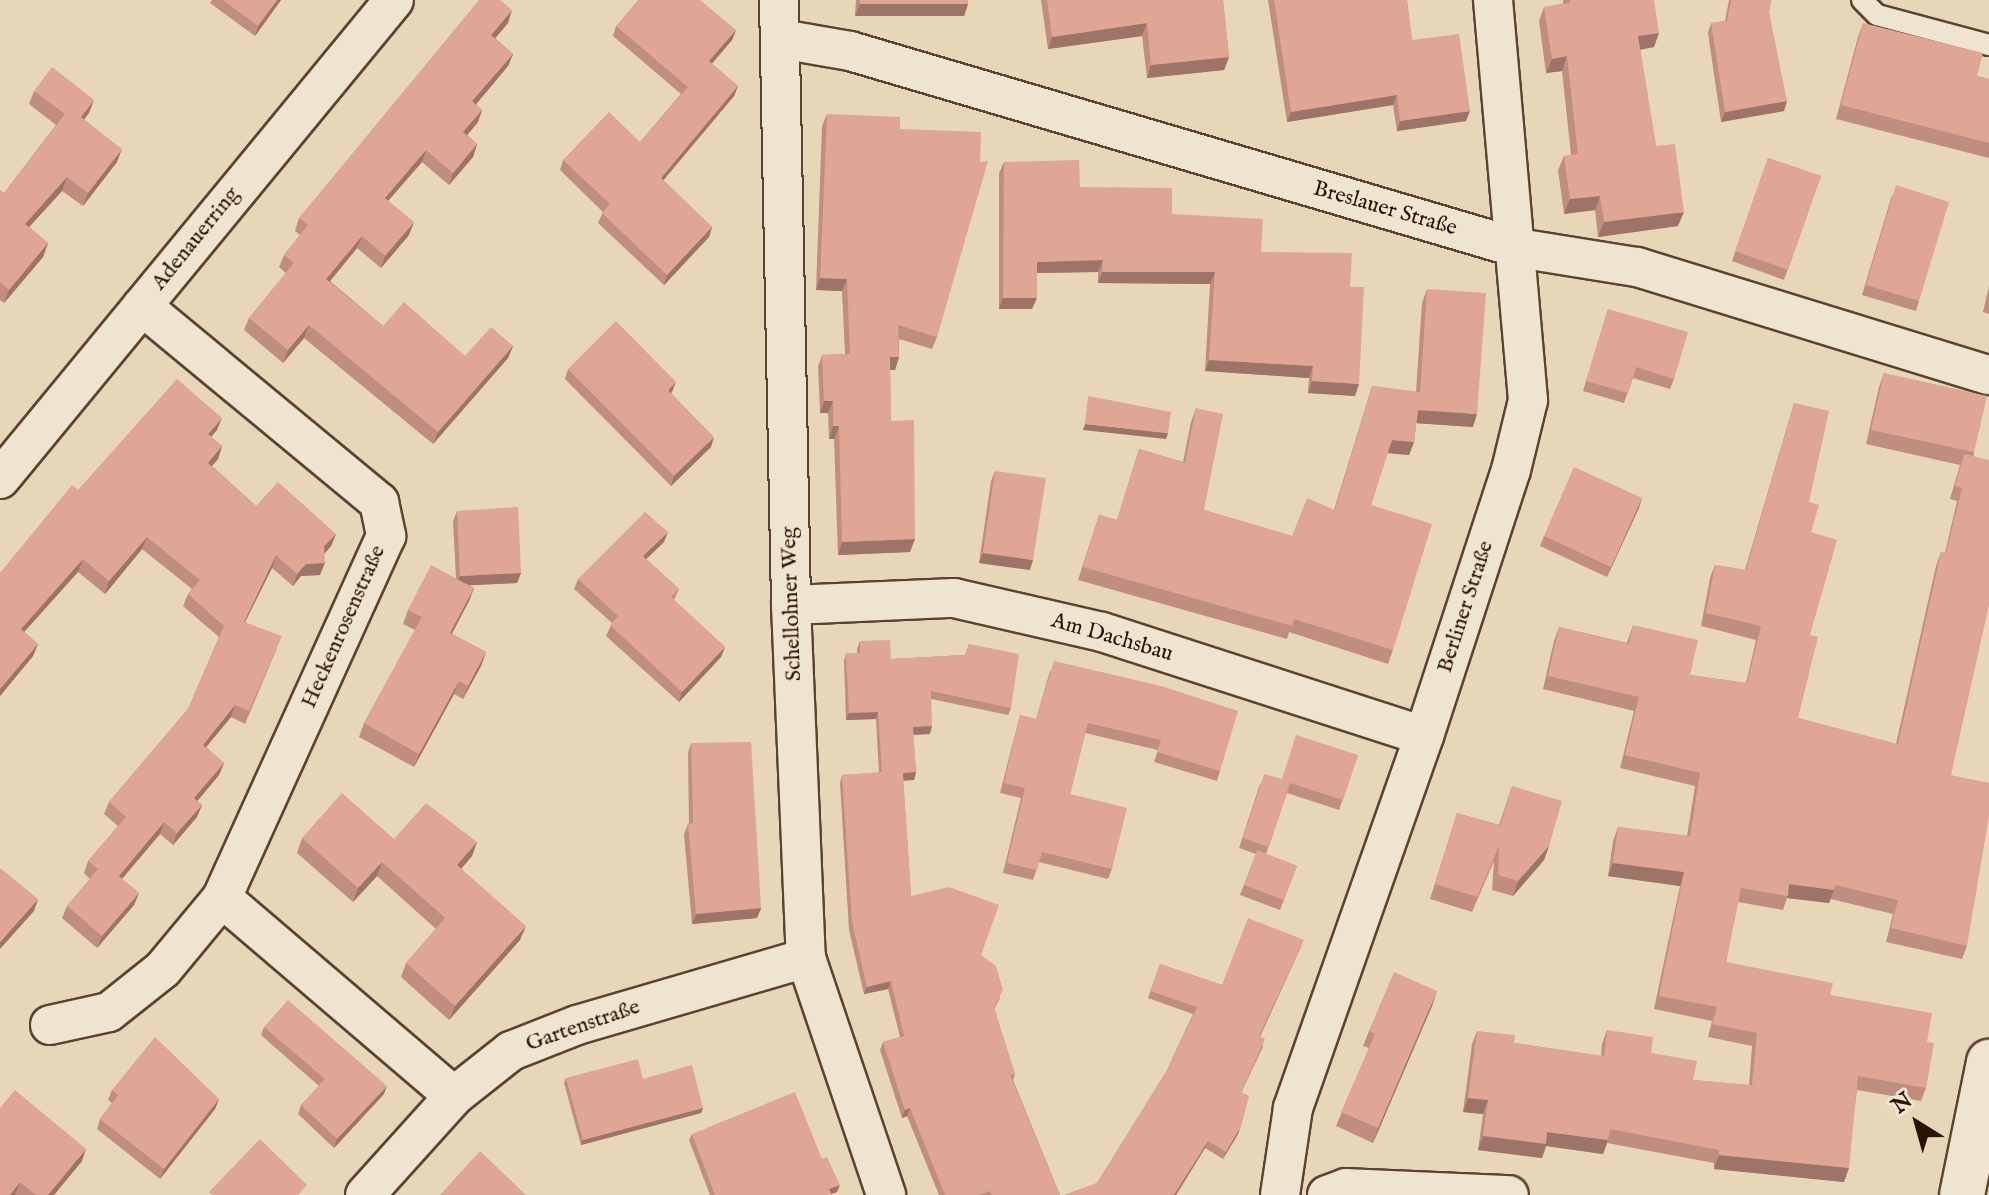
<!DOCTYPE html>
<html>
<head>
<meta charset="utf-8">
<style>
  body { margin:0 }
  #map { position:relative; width:1989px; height:1195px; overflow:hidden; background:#e7d6b7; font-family:"IM FELL English",serif }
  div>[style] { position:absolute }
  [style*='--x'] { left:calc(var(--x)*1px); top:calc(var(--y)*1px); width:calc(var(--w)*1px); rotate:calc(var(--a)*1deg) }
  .roads { filter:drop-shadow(2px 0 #5a4431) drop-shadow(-2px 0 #5a4431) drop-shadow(0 2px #5a4431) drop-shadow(0 -2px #5a4431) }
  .service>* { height:20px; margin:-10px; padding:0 10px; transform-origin:10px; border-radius:10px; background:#efe4d0 }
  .minor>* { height:38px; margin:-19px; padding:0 19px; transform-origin:19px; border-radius:19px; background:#efe4d0 }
  .tertiary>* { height:44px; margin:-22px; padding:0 22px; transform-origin:22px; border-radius:22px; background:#efe4d0 }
  .wall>* { inset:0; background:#c08e80 }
  .shaded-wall>* { inset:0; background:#9c7468 }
  .building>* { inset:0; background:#dfa595 }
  span { translate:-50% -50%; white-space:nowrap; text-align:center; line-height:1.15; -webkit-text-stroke:7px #efe4d0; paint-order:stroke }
  .street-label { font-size:22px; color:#2b1304 }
  .north { position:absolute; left:1877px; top:1083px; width:80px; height:80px; -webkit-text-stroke:6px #efe4d0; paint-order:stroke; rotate:323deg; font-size:22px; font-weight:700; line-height:32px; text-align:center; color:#2b1304 }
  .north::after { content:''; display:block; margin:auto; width:28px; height:36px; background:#2b1304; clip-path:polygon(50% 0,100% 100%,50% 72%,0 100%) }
</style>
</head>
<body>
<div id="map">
  <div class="roads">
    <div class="service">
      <div style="--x:1862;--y:0;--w:21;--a:45"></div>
      <div style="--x:1877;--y:15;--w:116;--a:15"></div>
    </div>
    <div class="minor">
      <div style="--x:779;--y:0;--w:605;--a:88.86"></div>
      <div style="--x:791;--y:605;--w:353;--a:87.6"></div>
      <div style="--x:806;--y:958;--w:250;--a:71.3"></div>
      <div style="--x:781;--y:39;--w:70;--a:9.9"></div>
      <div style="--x:850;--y:51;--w:696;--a:16.43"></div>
      <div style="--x:1518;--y:248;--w:121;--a:9.1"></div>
      <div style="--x:1637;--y:267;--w:368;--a:17.1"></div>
      <div style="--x:142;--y:306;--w:308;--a:39.6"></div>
      <div style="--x:379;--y:502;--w:35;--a:78"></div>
      <div style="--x:386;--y:536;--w:397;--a:114.4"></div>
      <div style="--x:222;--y:898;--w:305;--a:40.5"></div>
      <div style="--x:0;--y:479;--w:620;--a:-50.56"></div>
      <div style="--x:791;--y:605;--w:163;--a:-2.5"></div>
      <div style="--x:954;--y:598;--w:152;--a:12.9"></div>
      <div style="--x:1102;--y:632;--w:338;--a:17.9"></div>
      <div style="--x:50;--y:1025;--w:60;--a:-12.4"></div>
      <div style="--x:109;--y:1012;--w:69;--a:-38.5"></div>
      <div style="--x:163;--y:969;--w:92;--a:-50.3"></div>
      <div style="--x:365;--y:1195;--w:133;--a:-48"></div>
      <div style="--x:454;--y:1096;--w:73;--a:-38.3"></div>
      <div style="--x:511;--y:1051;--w:71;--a:-21.5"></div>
      <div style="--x:577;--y:1025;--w:239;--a:-16.3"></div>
      <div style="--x:1280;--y:1195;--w:88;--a:-81.5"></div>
      <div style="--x:1293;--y:1108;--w:394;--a:-70.6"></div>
      <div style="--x:1424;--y:736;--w:280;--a:-71.9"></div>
      <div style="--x:1511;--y:470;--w:72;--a:-76.3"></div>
      <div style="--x:1528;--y:400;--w:402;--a:-95"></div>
      <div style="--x:1327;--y:1195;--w:20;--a:-20"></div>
      <div style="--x:1346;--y:1188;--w:163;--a:2.5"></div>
    </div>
    <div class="tertiary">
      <div style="--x:1962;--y:1195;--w:136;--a:-78.5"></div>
    </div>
  </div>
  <div class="wall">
    <div style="clip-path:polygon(212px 0,281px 0,255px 36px,210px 3px)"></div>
    <div style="clip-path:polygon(856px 0,968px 0,968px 4px,964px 16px,855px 16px)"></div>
    <div style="clip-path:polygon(1041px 0,1223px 0,1229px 57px,1224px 70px,1147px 78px,1142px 36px,1048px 49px)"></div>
    <div style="clip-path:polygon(1268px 0,1407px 0,1412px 40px,1466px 121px,1397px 131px,1393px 105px,1287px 122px)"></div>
    <div style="clip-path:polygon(1563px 0,1654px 0,1654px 47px,1640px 50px,1656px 146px,1678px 226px,1598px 237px,1595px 210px,1564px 214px,1558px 170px,1564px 156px,1571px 155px,1562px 71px,1546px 73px,1539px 21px,1544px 7px,1563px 4px)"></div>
    <div style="clip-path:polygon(1729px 0,1771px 0,1769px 12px,1784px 111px,1721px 122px,1708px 33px,1711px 23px,1725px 21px)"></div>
    <div style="clip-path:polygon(508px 23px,495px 38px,513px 54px,508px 66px,476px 104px,482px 110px,478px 122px,467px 135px,477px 144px,473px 157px,449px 185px,422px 162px,388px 201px,409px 235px,381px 268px,357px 248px,330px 281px,383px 326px,465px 356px,513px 346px,508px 358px,433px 444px,304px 338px,283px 363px,244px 330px,249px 318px,286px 273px,279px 267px,284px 255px,300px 235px,295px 231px,299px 218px)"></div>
    <div style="clip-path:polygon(1863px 23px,1977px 76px,1989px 79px,1989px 158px,1836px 119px,1858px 37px)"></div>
    <div style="clip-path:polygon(616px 26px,736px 30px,732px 40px,712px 64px,738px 86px,734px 96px,663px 180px,712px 227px,709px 237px,664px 285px,598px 223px,603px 212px,560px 170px,563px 160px,640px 142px,681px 94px,613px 36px)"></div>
    <div style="clip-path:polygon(34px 91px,89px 113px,84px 119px,117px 162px,83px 206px,62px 191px,29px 227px,48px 243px,43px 257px,4px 303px,0 300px,0 190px,4px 193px,56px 125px,29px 104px)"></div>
    <div style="clip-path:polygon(827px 114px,900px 129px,937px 337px,932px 349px,899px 339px,899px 357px,895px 370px,890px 370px,891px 421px,910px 552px,838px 555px,834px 439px,829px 439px,828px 413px,820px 413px,818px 367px,822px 355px,845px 354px,842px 291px,816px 290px,822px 126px)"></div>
    <div style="clip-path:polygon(1768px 158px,1821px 176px,1784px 280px,1732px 261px)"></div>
    <div style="clip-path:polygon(1004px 162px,1080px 187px,1172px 214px,1261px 252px,1350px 287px,1355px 396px,1308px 393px,1309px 378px,1205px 371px,1210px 284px,1098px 283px,1098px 272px,1037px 273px,1032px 309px,999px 309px,999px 173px)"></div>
    <div style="clip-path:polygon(1892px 195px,1919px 301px,1916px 311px,1862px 295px)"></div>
    <div style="clip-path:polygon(1989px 286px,1989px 314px,1983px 312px)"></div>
    <div style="clip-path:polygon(1427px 289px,1473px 427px,1416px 423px,1414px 442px,1409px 455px,1387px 453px,1371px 505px,1393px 650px,1388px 664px,1289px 632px,1287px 639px,1078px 580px,1099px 515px,1117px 520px,1139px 449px,1183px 462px,1191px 422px,1196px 408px,1204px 510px,1292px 536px,1334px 510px,1372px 386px,1416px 392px,1422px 303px)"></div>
    <div style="clip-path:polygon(1608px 309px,1674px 379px,1670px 389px,1633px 378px,1624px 403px,1583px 391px)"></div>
    <div style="clip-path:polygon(568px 369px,672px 392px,671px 393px,711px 447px,671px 486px,565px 379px)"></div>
    <div style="clip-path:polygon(1884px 373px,1974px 452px,1951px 775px,1967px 946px,1962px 959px,1886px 942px,1893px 914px,1831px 899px,1829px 903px,1787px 898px,1783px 910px,1738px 902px,1726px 962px,1830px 995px,1927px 1042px,1926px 1088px,1921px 1101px,1857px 1090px,1844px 1182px,1714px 1169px,1714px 1163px,1607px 1143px,1603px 1154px,1546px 1146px,1542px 1158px,1478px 1150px,1483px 1114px,1463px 1112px,1472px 1044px,1477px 1031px,1514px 1043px,1601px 1056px,1602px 1044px,1607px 1030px,1651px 1053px,1693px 1080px,1749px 1085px,1752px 1046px,1708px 1037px,1712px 1021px,1654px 1009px,1680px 886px,1608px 876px,1613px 841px,1618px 827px,1687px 836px,1695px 786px,1620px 768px,1634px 711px,1543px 689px,1554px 641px,1559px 627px,1627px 643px,1633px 625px,1690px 675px,1746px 683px,1756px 640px,1701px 626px,1710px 578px,1715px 565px,1745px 570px,1794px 403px,1809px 502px,1811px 532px,1810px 635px,1798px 718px,1896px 744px,1936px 566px,1941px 552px,1945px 553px,1957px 501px,1950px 499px,1960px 465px,1866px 444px,1879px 387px)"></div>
    <div style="clip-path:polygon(217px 430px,211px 437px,222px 446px,218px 459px,212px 466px,256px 506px,336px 534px,331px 546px,324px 554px,320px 575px,301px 576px,293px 586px,272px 568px,245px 622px,277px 648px,245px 724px,231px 717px,206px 747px,224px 763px,219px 775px,197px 801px,202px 805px,197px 817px,173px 845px,160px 834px,122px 879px,139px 893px,134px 905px,97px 948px,62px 918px,67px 906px,90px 879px,84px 873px,88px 861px,118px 826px,104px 814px,109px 802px,188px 709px,219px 637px,183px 606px,188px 594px,192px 589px,142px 549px,105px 594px,78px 572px,24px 632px,38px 644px,33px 656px,0 696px,0 573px,78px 490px)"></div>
    <div style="clip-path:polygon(995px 471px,1030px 570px,979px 563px,991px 481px)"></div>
    <div style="clip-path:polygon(1642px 498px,1607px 577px,1540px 546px,1544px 536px)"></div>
    <div style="clip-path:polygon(457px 511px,521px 573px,517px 583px,469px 585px,474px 588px,469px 601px,452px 634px,486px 652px,481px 666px,463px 699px,454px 694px,414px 767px,359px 737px,364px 723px,415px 630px,403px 624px,408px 610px,456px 578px,453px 521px)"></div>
    <div style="clip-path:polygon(664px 542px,646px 559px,679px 589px,674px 600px,725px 647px,721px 657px,679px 702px,606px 636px,612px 623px,574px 589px,578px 579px)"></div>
    <div style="clip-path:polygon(860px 641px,891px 659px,965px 655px,969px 644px,1011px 708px,1008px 715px,931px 699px,930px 734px,913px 735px,916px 772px,914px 780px,903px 780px,911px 896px,981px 955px,1000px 998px,994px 1009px,1015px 1074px,1013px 1080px,1060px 1195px,939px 1195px,907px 1116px,902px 1118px,880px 1050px,883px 1042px,900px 1037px,888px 989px,864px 994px,849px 930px,840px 783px,842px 775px,879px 773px,876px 719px,846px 720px,844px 661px,846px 653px,857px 653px,857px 649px)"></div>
    <div style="clip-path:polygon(1050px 671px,1220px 771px,1217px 781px,1154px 762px,1158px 750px,1085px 733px,1070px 794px,1112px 869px,1108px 879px,1039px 862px,1033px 880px,1003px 873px,1021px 798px,1000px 793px,1020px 715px,1036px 719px)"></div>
    <div style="clip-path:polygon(691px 743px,761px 908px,757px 918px,692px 924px,684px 834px,688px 824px,689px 823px,688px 753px)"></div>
    <div style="clip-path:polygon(1358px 755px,1339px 810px,1287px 793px,1266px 854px,1297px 866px,1280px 910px,1240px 895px,1256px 854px,1239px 848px,1260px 784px,1281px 779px)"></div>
    <div style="clip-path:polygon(1512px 786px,1549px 846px,1544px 860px,1513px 896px,1492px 890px,1494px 861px,1472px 912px,1430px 899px,1457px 813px,1499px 825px)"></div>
    <div style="clip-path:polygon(302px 838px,394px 839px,477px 842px,472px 856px,461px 869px,520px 940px,449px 1020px,401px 977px,406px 963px,436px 929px,377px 876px,353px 902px,297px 853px)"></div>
    <div style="clip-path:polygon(1301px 947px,1260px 1037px,1263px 1047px,1241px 1093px,1238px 1134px,1223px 1159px,1205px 1148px,1176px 1195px,1065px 1195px,1097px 1183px,1166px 1072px,1193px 1014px,1148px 998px,1160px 964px,1222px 985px)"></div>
    <div style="clip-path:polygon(1432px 1006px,1373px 1143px,1336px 1126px,1369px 1048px,1363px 1046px,1369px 1031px)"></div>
    <div style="clip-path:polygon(264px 1027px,384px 1094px,334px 1148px,298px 1114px,301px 1105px,319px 1086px,261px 1035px)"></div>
    <div style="clip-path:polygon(566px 1078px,643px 1079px,703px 1108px,701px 1113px,581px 1145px,564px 1083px)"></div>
    <div style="clip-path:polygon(112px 1090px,219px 1099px,215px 1109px,160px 1179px,97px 1129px,100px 1119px,112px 1103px,108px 1100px)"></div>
    <div style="clip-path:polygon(0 1108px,82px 1161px,54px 1195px,0 1195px)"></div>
    <div style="clip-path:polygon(692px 1134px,822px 1159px,837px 1192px,831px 1194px,832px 1195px,710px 1195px,689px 1140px)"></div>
  </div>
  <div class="shaded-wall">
    <div style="clip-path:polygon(277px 0,281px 0,255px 36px,258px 26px)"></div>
    <div style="clip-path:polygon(860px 4px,968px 4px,964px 16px,855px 16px)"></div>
    <div style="clip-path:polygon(512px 10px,508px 23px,487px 48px,491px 35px)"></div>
    <div style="clip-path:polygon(1147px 23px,1142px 36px,1048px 49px,1052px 37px)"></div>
    <div style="clip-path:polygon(736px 30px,732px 40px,705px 71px,709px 61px)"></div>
    <div style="clip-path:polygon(1659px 33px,1654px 47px,1632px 51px,1638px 36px)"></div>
    <div style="clip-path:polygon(513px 54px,508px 66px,468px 114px,472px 101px)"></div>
    <div style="clip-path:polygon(1567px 56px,1562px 71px,1546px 73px,1552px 59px)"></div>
    <div style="clip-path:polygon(1229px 57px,1224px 70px,1147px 78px,1151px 65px)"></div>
    <div style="clip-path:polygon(738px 86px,734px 96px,657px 188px,661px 178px)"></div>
    <div style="clip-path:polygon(1397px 95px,1393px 105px,1287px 122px,1291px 112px)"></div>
    <div style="clip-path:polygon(94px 100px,89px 113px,76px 130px,81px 117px)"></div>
    <div style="clip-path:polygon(1787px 101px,1784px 111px,1721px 122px,1725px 112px)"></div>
    <div style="clip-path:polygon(482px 110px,478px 122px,459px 145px,463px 132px)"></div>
    <div style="clip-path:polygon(1470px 111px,1466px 121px,1397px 131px,1400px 121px)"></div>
    <div style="clip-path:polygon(477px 144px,473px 157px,449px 185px,453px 173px)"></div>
    <div style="clip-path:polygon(122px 149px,117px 162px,83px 206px,88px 193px)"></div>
    <div style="clip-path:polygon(426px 150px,422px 162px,380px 210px,385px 198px)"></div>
    <div style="clip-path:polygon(67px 177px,62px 191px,20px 237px,25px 224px)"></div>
    <div style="clip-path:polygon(1600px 196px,1595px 210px,1564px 214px,1570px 199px)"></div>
    <div style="clip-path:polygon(1684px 212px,1678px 226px,1598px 237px,1604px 222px)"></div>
    <div style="clip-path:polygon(414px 222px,409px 235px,381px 268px,385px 256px)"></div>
    <div style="clip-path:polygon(712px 227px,709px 237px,664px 285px,667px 275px)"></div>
    <div style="clip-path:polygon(362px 236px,357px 248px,322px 291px,326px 279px)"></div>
    <div style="clip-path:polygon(48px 243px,43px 257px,4px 303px,9px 290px)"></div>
    <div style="clip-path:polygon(1103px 260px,1098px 272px,1032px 273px,1037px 262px)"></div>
    <div style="clip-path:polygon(1102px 272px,1215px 272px,1210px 284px,1098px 283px)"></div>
    <div style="clip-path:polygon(820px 278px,847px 279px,842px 291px,816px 290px)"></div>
    <div style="clip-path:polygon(1003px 298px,1037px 298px,1032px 309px,999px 309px)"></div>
    <div style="clip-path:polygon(309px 325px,304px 338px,283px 363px,288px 350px)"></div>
    <div style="clip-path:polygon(513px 346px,508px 358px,433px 444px,438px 432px)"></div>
    <div style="clip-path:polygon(890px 357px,899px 357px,895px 370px,885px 370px)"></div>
    <div style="clip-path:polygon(1209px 360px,1313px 366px,1309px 378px,1205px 371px)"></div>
    <div style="clip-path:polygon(1312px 381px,1359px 384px,1355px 396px,1308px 393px)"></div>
    <div style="clip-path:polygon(676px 382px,672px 392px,664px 400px,668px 390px)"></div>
    <div style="clip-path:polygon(824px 401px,833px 401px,828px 413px,820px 413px)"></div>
    <div style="clip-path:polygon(1418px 410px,1477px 414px,1473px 427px,1414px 423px)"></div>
    <div style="clip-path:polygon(222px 418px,217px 430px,203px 446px,208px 434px)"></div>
    <div style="clip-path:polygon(1085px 424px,1168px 433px,1166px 439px,1083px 430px)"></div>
    <div style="clip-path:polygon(833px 426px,839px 426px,834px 439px,829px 439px)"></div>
    <div style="clip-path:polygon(714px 437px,711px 447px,671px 486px,674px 476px)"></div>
    <div style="clip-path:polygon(1392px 440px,1414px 442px,1409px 455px,1387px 453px)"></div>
    <div style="clip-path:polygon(222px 446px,218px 459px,204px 475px,208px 463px)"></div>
    <div style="clip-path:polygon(1642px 498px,1639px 508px,1607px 577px,1611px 567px)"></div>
    <div style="clip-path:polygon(668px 532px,664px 542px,639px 566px,643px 556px)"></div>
    <div style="clip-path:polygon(336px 534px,331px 546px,320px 559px,324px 546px)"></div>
    <div style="clip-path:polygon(147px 537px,142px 549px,105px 594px,109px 581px)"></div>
    <div style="clip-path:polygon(915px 539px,910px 552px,838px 555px,842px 542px)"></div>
    <div style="clip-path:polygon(983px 553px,1033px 560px,1030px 570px,979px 563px)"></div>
    <div style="clip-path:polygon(276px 555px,272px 568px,239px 634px,244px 622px)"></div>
    <div style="clip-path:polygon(83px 559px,78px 572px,16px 641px,21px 629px)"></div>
    <div style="clip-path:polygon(325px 563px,320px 575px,301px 576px,293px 586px,297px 574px,306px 564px)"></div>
    <div style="clip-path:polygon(521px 573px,517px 583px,456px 586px,460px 576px)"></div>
    <div style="clip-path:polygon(474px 588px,469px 601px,445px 646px,450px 633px)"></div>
    <div style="clip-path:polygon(38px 644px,33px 656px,0 696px,0 689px)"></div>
    <div style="clip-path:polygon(725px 647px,721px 657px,679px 702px,682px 692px)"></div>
    <div style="clip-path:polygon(486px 652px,481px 666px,463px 699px,468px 686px)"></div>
    <div style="clip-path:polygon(459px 681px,454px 694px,414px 767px,419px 754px)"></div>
    <div style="clip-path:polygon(235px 705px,231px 717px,198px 757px,203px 745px)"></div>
    <div style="clip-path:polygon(878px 712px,876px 719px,846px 720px,849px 713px)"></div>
    <div style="clip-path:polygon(932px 726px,930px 734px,910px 735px,913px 727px)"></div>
    <div style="clip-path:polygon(224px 763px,219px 775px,189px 811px,194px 798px)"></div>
    <div style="clip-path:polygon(916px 772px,914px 780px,900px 781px,903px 773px)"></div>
    <div style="clip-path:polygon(202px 805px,197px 817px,173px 845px,177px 833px)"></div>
    <div style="clip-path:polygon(164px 822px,160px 834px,114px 888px,119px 876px)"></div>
    <div style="clip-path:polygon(477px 842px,472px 856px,452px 879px,457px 865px)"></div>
    <div style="clip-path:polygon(1549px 846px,1544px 860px,1513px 896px,1518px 881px)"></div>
    <div style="clip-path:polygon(382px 862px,377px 876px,353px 902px,358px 888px)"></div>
    <div style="clip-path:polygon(1613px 863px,1684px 872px,1680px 886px,1608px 876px)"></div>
    <div style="clip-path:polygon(1789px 884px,1834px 890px,1829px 903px,1787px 898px)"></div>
    <div style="clip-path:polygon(139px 893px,134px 905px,97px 948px,102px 936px)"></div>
    <div style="clip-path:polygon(38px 899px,34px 911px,0 949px,0 942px)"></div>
    <div style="clip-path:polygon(761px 908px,757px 918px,692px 924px,696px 914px)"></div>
    <div style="clip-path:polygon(526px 926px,520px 940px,449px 1020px,455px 1006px)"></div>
    <div style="clip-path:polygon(891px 981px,888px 989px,864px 994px,867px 987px)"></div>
    <div style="clip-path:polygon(1437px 991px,1432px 1006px,1373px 1143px,1378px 1128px)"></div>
    <div style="clip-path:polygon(387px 1086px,384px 1094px,334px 1148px,337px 1139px)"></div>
    <div style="clip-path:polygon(1468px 1098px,1488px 1100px,1483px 1114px,1463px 1112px)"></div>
    <div style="clip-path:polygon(219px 1099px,215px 1109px,160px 1179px,164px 1169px)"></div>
    <div style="clip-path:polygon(703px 1108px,701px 1113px,581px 1145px,583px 1140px)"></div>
    <div style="clip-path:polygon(910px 1108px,907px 1116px,902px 1118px,905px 1110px)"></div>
    <div style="clip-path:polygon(1241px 1126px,1238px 1134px,1223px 1159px,1226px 1152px)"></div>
    <div style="clip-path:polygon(1547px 1132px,1608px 1140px,1603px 1154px,1546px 1146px,1542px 1158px,1478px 1150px,1483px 1136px)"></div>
    <div style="clip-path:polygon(1208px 1141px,1205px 1148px,1176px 1195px,1174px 1195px)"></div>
    <div style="clip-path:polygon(86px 1149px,82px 1161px,54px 1195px,48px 1195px)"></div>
    <div style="clip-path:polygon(1719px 1155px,1849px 1168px,1844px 1182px,1714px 1169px)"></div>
    <div style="clip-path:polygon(20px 1182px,15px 1195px,10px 1195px)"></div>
    <div style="clip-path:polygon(840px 1185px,837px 1192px,828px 1195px,829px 1189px)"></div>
  </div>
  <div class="building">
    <div style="clip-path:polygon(223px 0,277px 0,258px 26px)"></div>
    <div style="clip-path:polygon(479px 0,500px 0,512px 10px,491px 35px,513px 54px,472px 101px,482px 110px,463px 132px,477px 144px,453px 173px,426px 150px,385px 198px,414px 222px,385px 256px,362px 236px,326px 279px,383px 326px,404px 302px,465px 356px,491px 327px,513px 346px,438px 432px,309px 325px,288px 350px,249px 318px,294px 263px,284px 255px,308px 225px,299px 218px)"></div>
    <div style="clip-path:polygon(638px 0,700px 0,736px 30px,709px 61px,738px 86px,661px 178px,712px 227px,667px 275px,602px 213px,610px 204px,563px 160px,609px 112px,640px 142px,688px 87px,616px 26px)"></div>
    <div style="clip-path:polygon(860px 0,968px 0,968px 4px,860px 4px)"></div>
    <div style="clip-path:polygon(1047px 0,1223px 0,1229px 57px,1151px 65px,1147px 23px,1052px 37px)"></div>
    <div style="clip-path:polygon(1274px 0,1407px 0,1412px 40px,1459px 34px,1470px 111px,1400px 121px,1397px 95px,1291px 112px)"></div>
    <div style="clip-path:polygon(1570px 0,1654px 0,1659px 33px,1638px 36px,1656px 146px,1675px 144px,1684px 212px,1604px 222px,1600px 196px,1570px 199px,1564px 156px,1578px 154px,1567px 56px,1552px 59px,1544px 7px,1570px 3px)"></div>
    <div style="clip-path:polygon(1731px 0,1771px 0,1769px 12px,1787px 101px,1725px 112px,1711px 23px,1727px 21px)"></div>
    <div style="clip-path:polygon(1863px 23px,1983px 53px,1977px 76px,1989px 79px,1989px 143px,1841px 105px)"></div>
    <div style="clip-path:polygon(52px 67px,94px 100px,81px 117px,122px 149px,88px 193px,67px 177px,25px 224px,48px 243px,9px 290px,0 282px,0 190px,4px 193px,65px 114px,34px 91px)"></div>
    <div style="clip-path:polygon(827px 114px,900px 117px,900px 129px,981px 132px,980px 162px,988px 161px,937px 337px,898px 325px,899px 357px,890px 357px,891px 421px,914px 420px,915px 539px,842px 542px,839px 426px,833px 426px,833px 401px,824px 401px,822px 355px,850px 354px,847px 279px,820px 278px)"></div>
    <div style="clip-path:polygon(1768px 158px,1821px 176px,1788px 270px,1735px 251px)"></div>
    <div style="clip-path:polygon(1079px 160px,1080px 187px,1172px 188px,1172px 214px,1263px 219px,1261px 252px,1352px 253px,1350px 287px,1364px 287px,1359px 384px,1312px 381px,1313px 366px,1209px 360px,1215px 272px,1102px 272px,1103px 260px,1037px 262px,1037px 298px,1003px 298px,1004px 162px)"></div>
    <div style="clip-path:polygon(1896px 185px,1949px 202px,1919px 301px,1866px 285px)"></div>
    <div style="clip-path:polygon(1427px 289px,1486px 293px,1477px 414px,1418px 410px,1419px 404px,1414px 442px,1392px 440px,1371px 505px,1432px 524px,1393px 650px,1294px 619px,1292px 626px,1083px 567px,1099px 515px,1117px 520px,1139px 449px,1185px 463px,1196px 408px,1223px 414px,1204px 510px,1292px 536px,1307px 498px,1335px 510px,1372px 386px,1420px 392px)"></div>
    <div style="clip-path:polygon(1608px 309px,1688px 332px,1674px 379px,1636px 367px,1628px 393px,1586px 381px)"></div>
    <div style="clip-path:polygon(616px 321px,676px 382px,668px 390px,714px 437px,674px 476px,568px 369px)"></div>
    <div style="clip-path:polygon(1884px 373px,1987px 396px,1974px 452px,1871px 430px)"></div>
    <div style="clip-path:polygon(177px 379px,222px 418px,208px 434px,222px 446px,208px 463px,256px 506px,278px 482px,336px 534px,324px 546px,325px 563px,306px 564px,297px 574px,276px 555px,244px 622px,282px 636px,249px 711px,235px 705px,203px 745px,224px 763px,194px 798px,202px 805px,177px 833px,164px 822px,119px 876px,139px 893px,102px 936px,67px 906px,98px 869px,88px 861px,126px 817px,109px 802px,188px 709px,224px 626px,188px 594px,200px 580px,147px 537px,109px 581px,83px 559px,21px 629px,38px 644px,0 689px,0 573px,72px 485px,78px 490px)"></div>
    <div style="clip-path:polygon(1088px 396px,1171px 412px,1168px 433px,1085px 424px)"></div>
    <div style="clip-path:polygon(1794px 403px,1829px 411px,1809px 502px,1819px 505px,1811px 532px,1837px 540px,1810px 635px,1818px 637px,1798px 718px,1898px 744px,1941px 552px,1946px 553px,1962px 488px,1955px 486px,1964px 454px,1989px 460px,1989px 605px,1951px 775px,1989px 783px,1989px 816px,1967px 946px,1891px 928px,1898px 900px,1835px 885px,1834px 890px,1789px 884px,1788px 896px,1741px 888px,1726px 962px,1833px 983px,1830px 995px,1932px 1013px,1927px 1042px,1934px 1043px,1926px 1088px,1858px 1076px,1849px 1168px,1719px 1155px,1719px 1150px,1610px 1129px,1608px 1140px,1547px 1132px,1546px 1144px,1483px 1136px,1488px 1100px,1468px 1098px,1477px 1031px,1515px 1035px,1514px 1043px,1604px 1056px,1607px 1030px,1653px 1037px,1651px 1053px,1697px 1061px,1693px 1080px,1752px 1085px,1757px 1033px,1712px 1024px,1717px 1007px,1659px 996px,1684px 872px,1613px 863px,1618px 827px,1690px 836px,1700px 773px,1625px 755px,1639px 697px,1548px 676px,1559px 627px,1629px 644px,1633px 625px,1698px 640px,1690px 675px,1747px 683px,1761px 626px,1706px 613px,1715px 565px,1746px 570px)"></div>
    <div style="clip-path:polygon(1574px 467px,1642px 498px,1611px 567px,1544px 536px)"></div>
    <div style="clip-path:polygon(995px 471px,1046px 478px,1033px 560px,983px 553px)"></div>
    <div style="clip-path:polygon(518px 507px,521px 573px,460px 576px,457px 511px)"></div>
    <div style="clip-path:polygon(645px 512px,668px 532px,643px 556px,679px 589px,671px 597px,725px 647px,682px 692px,610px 625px,618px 616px,578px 579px)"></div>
    <div style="clip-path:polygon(431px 565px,474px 588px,450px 633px,486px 652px,468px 686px,459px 681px,419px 754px,364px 723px,422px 617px,408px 610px)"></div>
    <div style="clip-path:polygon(890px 640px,891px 659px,966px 655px,969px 644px,1019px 654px,1011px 708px,931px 691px,932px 726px,913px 727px,916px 772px,903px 773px,911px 896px,949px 887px,999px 905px,981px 955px,996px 966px,1003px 990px,994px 1007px,1015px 1074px,1010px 1075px,1060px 1195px,992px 1195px,990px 1191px,979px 1195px,945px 1195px,910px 1108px,905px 1110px,883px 1042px,904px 1036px,891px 981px,867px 987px,852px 922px,842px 775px,882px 772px,878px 712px,849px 713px,846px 653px,860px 653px,860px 641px)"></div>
    <div style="clip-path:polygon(1054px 661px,1161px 686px,1238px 711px,1220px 771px,1157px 752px,1161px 740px,1088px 723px,1070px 794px,1127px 808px,1112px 869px,1042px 852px,1037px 870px,1007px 863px,1025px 788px,1004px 783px,1020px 715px,1036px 719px)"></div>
    <div style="clip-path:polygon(1296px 735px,1358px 755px,1343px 800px,1290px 783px,1269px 847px,1243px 838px,1264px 774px,1282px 779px)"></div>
    <div style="clip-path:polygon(751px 742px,761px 908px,696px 914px,688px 824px,693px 823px,691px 743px)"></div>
    <div style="clip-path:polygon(1512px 786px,1562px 801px,1549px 846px,1518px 881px,1498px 875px,1499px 846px,1477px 897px,1435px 884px,1457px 813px,1500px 826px)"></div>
    <div style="clip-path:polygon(342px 793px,394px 839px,426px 803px,477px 842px,457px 865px,526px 926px,455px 1006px,406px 963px,445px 918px,382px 862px,358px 888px,302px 838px)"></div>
    <div style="clip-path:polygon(1257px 850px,1297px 866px,1284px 900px,1244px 885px)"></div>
    <div style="clip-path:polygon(0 868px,38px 899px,0 942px)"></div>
    <div style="clip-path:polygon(1248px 918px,1304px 940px,1259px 1036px,1265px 1039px,1241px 1092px,1249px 1096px,1241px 1126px,1226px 1152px,1208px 1141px,1174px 1195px,1065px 1195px,1097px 1183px,1166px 1072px,1197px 1007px,1150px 991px,1160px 964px,1222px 985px)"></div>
    <div style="clip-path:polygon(1394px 972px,1437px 991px,1378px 1128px,1341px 1112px,1375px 1034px,1369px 1031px)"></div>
    <div style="clip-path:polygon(288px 1000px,387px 1086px,337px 1139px,301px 1105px,325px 1079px,264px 1027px)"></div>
    <div style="clip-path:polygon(155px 1037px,219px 1099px,164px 1169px,100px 1119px,118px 1095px,112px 1090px)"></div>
    <div style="clip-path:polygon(638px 1059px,643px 1079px,692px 1065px,703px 1108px,583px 1140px,566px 1078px)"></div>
    <div style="clip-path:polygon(15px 1090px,86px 1149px,48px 1195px,36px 1195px,20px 1182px,10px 1195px,0 1195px,0 1108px)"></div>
    <div style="clip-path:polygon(795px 1092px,822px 1159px,827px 1157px,840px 1185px,829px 1189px,832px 1195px,715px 1195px,692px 1134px)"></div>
    <div style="clip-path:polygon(260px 1139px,307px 1185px,298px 1195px,212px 1195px,209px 1192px)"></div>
    <div style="clip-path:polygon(480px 1151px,526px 1195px,440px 1195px)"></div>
  </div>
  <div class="street-label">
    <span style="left:1385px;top:209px;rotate:16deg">Breslauer Straße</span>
    <span style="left:196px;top:239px;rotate:-51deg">Adenauerring</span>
    <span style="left:792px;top:604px;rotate:-92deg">Schellohner Weg</span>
    <span style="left:1466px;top:607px;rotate:-72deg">Berliner Straße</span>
    <span style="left:344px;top:627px;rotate:-66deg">Heckenrosenstraße</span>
    <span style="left:1112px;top:638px;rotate:16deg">Am Dachsbau</span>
    <span style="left:583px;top:1026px;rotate:-19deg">Gartenstraße</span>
  </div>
  <div class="north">N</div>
</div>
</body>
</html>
